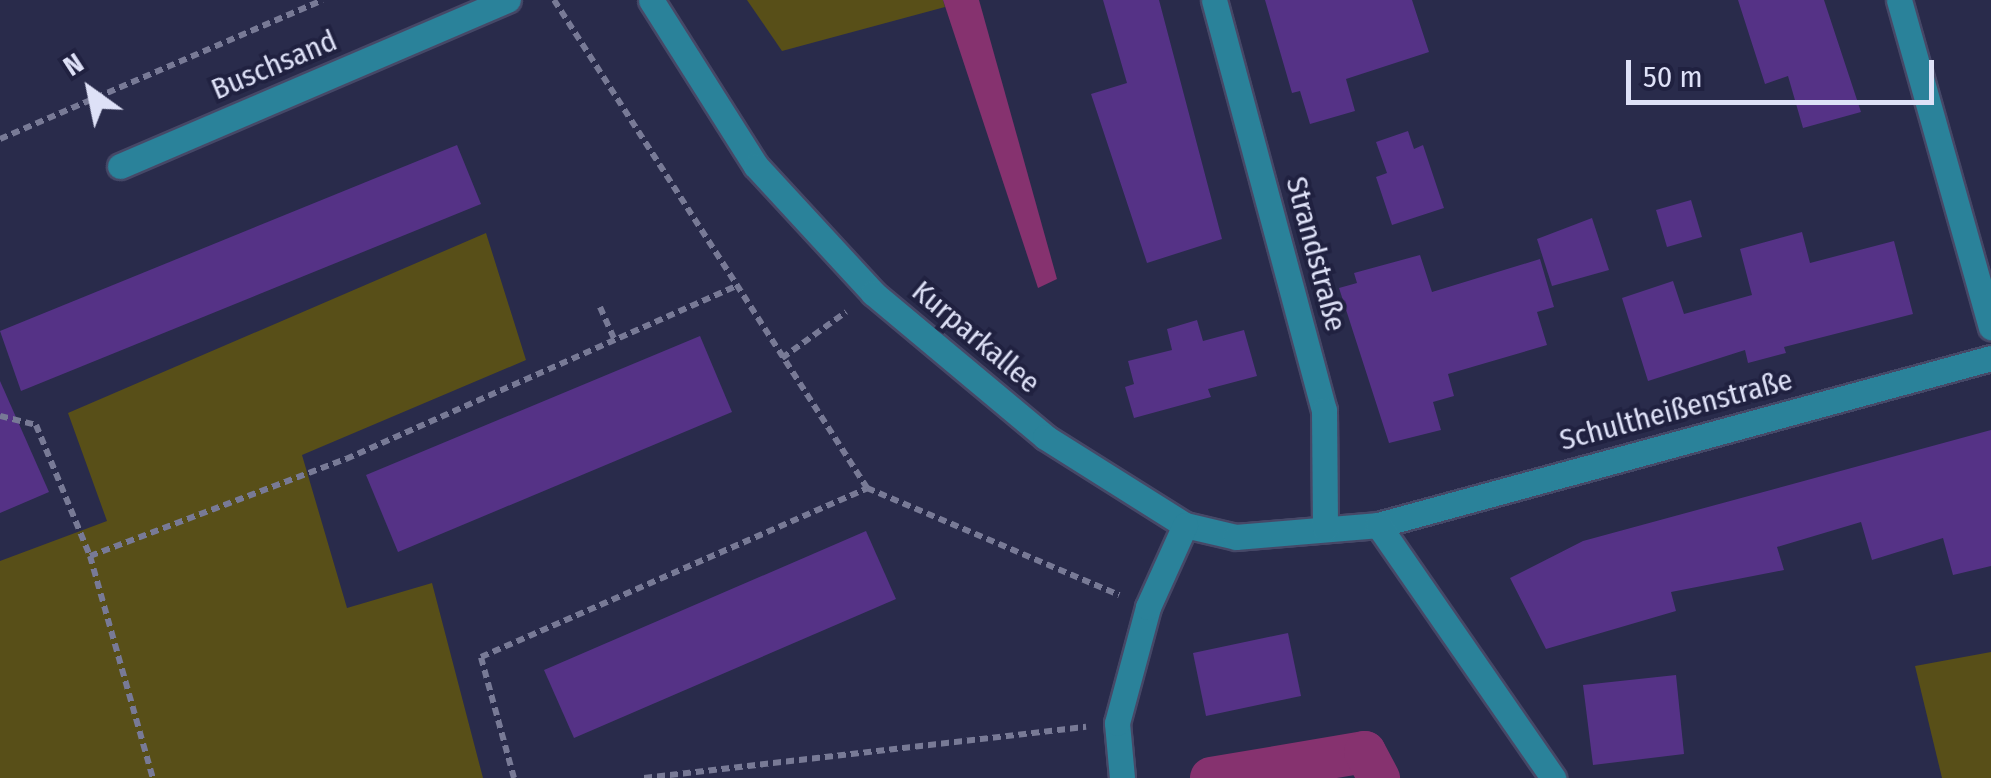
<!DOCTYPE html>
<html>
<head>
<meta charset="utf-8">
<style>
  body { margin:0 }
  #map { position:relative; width:1991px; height:778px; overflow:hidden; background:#292b4b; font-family:"Fira Sans Condensed",sans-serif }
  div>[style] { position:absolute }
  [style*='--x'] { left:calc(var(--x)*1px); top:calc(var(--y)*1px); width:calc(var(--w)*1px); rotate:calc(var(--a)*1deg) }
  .green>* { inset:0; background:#584f18 }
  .water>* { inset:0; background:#86326f }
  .canal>* { height:42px; margin:-21px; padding:0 21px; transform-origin:21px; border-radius:21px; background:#86326f }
  .building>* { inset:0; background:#553286 }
  .path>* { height:6px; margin-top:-3px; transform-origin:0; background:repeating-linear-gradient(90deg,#787a96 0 8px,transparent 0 13px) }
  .roads { filter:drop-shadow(2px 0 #464867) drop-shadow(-2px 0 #464867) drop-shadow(0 2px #464867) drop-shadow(0 -2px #464867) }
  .minor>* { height:25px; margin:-12.5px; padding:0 12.5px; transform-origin:12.5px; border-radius:12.5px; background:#2a829a }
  span { translate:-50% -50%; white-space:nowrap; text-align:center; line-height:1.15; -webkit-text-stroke:8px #202140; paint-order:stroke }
  .street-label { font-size:30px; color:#dee1f7 }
  .north { position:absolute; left:40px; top:40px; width:100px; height:100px; -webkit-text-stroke:8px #202140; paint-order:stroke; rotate:327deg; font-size:28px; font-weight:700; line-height:40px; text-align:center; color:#dee1f7 }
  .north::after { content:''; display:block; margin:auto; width:35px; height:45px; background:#dee1f7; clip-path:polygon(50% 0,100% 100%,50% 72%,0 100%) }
  .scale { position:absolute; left:1626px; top:60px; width:308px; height:45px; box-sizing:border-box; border:5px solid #dee1f7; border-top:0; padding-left:12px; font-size:30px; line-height:35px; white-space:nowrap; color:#dee1f7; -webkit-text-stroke:8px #202140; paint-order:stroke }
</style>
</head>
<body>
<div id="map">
  <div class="green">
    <div style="clip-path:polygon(747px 0,943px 0,945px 7px,782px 51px)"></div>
    <div style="clip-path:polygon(486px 233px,526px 360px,302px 455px,347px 608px,432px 583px,483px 778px,0 778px,0 561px,107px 521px,68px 413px)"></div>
    <div style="clip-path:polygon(1991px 652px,1991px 778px,1942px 778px,1915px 666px)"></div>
  </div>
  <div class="water">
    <div style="clip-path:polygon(943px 0,979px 0,1057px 279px,1038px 288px)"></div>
  </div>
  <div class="canal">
    <div style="--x:1211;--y:778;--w:156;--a:-9.6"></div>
    <div style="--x:1365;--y:752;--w:30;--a:62"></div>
  </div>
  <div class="building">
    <div style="clip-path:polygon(1103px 0,1159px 0,1222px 239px,1147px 263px,1091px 94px,1127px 83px)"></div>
    <div style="clip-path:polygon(1265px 0,1412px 0,1429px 52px,1346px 79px,1355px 111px,1310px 124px,1300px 91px,1292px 93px)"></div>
    <div style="clip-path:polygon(1738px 0,1824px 0,1861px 112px,1803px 128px,1788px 76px,1765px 84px)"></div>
    <div style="clip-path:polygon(1408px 131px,1414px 149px,1423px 145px,1444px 208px,1392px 225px,1376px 177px,1387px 173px,1376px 142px)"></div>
    <div style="clip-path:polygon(457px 145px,481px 204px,21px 391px,0 331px)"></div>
    <div style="clip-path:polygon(1691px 200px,1702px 237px,1667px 247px,1656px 210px)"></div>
    <div style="clip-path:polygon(1592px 218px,1609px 270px,1552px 286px,1537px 239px)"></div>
    <div style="clip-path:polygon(1802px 232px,1810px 263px,1894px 241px,1913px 314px,1784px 347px,1786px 353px,1748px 363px,1745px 350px,1648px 381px,1622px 298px,1673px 281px,1684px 314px,1752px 295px,1740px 249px)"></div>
    <div style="clip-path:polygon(1420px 255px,1432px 292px,1540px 259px,1554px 307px,1537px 312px,1547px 345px,1448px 374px,1454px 396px,1433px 402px,1441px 430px,1389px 443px,1339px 288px,1357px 283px,1354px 273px)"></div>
    <div style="clip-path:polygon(1197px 320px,1203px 341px,1244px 330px,1257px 376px,1208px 389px,1211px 397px,1134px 418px,1125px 387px,1134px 384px,1128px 361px,1172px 350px,1167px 329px)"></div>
    <div style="clip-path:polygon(700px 336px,732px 412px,398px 552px,366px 475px)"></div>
    <div style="clip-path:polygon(0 381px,49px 492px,0 513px)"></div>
    <div style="clip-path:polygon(1991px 430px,1991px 566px,1953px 575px,1943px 538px,1872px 560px,1861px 522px,1777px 547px,1784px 570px,1671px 592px,1676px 611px,1546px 649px,1510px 578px,1583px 541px)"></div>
    <div style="clip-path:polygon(866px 531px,896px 599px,574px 738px,544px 670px)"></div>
    <div style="clip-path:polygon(1288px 633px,1301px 696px,1206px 716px,1193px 653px)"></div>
    <div style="clip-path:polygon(1676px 675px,1684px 754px,1593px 765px,1583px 685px)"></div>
  </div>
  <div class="path">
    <div style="--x:554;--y:0;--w:580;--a:57.32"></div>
    <div style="--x:867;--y:488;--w:274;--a:23"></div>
    <div style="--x:0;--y:139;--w:351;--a:-23.3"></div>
    <div style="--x:600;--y:307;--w:36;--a:66"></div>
    <div style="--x:782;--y:358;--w:79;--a:-35.7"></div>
    <div style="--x:0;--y:416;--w:37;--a:14"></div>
    <div style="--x:36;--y:425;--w:142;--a:67.6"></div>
    <div style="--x:90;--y:556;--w:274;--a:-20.8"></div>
    <div style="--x:346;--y:459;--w:425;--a:-23.9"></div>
    <div style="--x:90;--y:556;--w:231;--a:74.2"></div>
    <div style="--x:514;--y:778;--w:125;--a:-105.3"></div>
    <div style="--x:481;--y:657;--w:421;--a:-23.6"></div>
    <div style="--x:644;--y:778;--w:445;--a:-6.6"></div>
  </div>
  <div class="roads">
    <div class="minor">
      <div style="--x:651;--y:0;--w:196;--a:57.7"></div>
      <div style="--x:756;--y:166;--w:173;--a:47.3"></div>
      <div style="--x:873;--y:293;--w:224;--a:39.9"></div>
      <div style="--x:1045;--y:437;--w:165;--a:32.2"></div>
      <div style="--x:1185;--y:525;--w:52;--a:13.2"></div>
      <div style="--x:1236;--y:537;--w:143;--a:-4.8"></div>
      <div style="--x:1378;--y:525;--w:635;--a:-15.24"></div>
      <div style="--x:1214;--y:0;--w:424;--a:75"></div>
      <div style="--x:1324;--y:410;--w:119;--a:89.5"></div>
      <div style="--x:1899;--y:0;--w:340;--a:74.3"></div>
      <div style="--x:120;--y:166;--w:422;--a:-23.2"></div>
      <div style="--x:1378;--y:525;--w:308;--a:55.3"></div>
      <div style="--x:1122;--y:778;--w:55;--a:-95.2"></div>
      <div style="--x:1117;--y:723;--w:120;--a:-75"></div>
      <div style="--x:1148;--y:607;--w:90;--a:-65.7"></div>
    </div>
  </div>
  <div class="street-label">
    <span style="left:274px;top:65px;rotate:-23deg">Buschsand</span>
    <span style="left:1316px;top:254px;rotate:75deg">Strandstraße</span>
    <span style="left:976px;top:337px;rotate:40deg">Kurparkallee</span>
    <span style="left:1676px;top:410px;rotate:-15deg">Schultheißenstraße</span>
  </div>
  <div class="north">N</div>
  <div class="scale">50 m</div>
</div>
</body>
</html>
